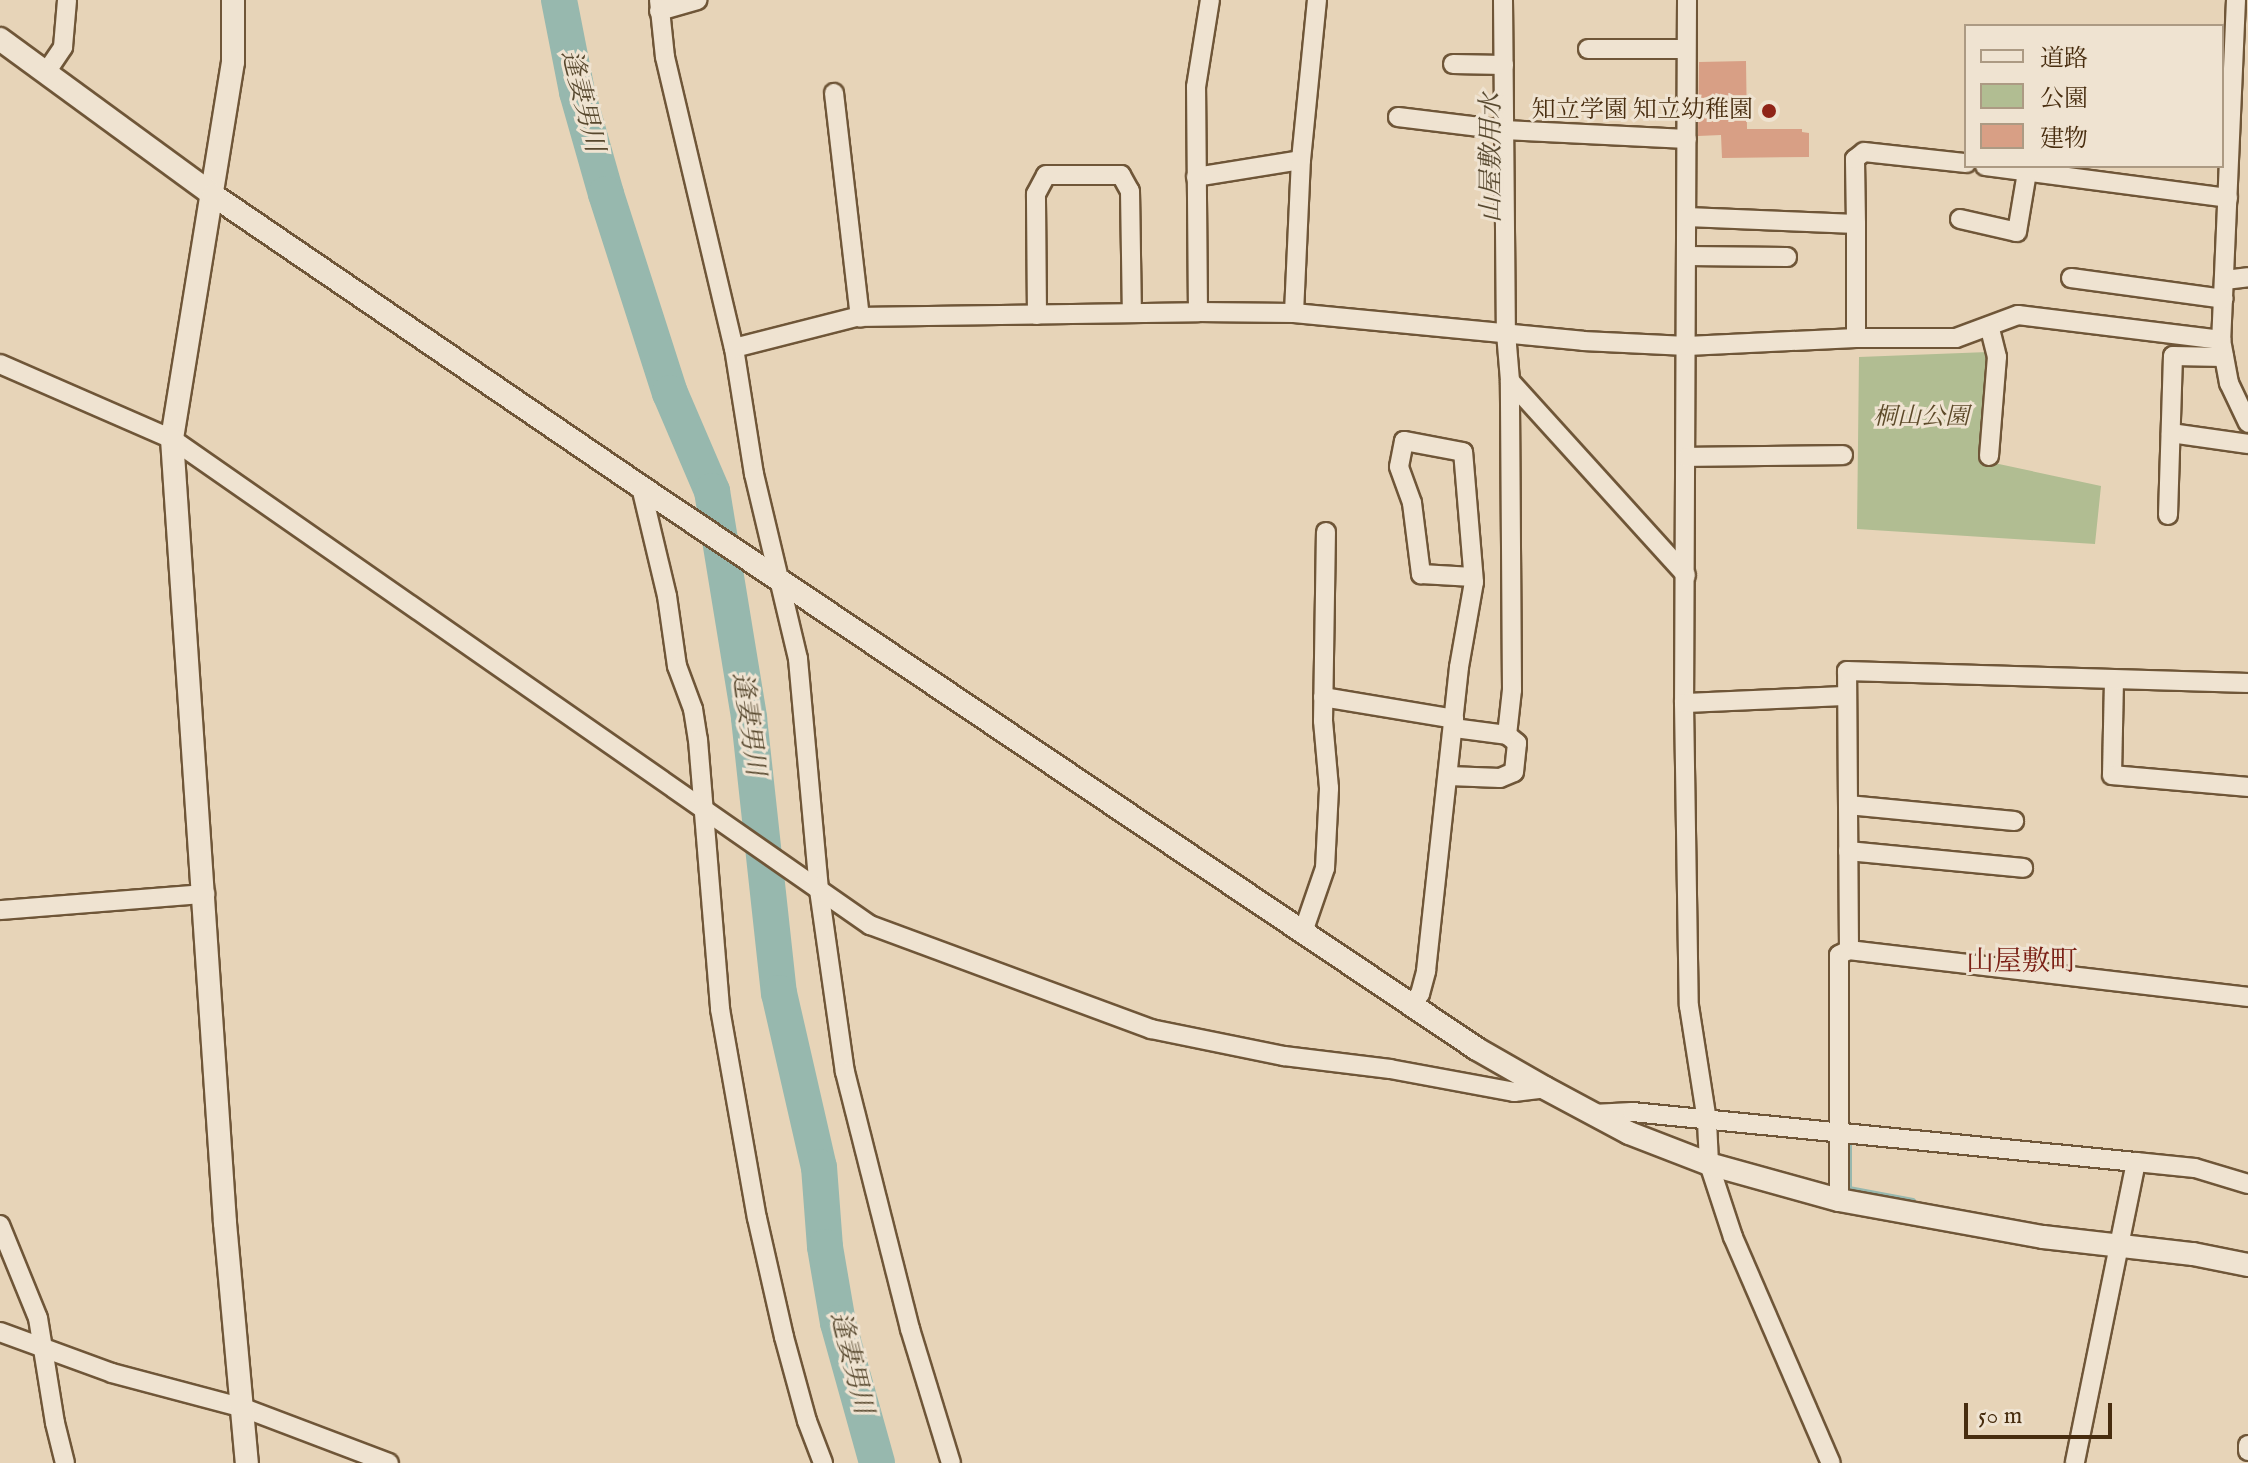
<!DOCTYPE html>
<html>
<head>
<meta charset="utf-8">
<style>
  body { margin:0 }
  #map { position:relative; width:2248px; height:1463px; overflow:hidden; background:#e7d4b8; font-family:"IM FELL English","Noto Serif JP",serif }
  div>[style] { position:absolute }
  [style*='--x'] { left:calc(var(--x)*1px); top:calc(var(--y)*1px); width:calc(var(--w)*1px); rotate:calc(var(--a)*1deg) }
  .green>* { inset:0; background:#b1bd92 }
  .stream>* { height:6px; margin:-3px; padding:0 3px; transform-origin:3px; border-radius:3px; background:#97b8ae }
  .river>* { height:36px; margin:-18px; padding:0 18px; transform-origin:18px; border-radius:18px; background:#97b8ae }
  .building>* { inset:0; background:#d89f85 }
  .roads { filter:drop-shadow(2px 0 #6f5638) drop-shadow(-2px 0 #6f5638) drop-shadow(0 2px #6f5638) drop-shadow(0 -2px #6f5638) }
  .minor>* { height:18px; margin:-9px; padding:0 9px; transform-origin:9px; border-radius:9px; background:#efe3d1 }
  .tertiary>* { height:22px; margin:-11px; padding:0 11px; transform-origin:11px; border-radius:11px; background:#efe3d1 }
  .dots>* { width:22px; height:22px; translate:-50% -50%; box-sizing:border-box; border:4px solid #efe3d1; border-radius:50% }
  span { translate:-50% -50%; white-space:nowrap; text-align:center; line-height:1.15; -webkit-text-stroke:6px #efe3d1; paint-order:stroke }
  .poi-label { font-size:24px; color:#472c0e }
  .right { translate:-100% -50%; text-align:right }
  .park-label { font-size:24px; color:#5c4928; font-style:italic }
  .water-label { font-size:26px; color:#57482e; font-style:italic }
  .quarter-label { font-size:28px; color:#7a1f14 }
  .legend { position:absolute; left:1964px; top:24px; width:260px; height:144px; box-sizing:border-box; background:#efe3d1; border:2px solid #ac9a83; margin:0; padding:10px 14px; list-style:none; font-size:24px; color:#472c0e }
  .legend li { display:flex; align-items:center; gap:16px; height:40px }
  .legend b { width:40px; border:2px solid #ac9a83 }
  .scale { position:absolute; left:1964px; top:1403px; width:148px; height:36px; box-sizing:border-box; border:4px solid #472c0e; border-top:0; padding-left:10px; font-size:24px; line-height:28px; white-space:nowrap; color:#472c0e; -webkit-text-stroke:6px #efe3d1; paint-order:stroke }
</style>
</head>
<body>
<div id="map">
  <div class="green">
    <div style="clip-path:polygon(1988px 352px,1980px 460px,2101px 486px,2095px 544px,1857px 529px,1859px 357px)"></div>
  </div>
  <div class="stream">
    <div style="--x:1849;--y:1143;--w:46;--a:90"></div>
    <div style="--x:1849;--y:1189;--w:65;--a:10.6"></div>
  </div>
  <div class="river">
    <div style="--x:559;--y:0;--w:94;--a:78.9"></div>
    <div style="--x:577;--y:92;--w:106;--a:74.1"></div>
    <div style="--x:606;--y:194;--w:209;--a:72.2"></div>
    <div style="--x:670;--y:393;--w:107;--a:66.8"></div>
    <div style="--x:712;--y:491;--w:230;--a:80.7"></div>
    <div style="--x:749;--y:718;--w:277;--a:83.8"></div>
    <div style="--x:779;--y:993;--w:179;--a:77.1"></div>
    <div style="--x:819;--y:1167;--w:80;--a:85.7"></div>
    <div style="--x:825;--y:1247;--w:77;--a:80.3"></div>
    <div style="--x:838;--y:1323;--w:145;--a:74.4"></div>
  </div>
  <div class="building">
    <div style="clip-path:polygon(1746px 61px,1747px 129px,1802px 129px,1802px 132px,1809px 133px,1809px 157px,1722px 158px,1721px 135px,1698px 136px,1699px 62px)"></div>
  </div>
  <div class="roads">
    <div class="minor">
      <div style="--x:659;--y:0;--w:57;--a:84"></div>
      <div style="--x:665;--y:57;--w:299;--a:76.7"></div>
      <div style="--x:734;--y:348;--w:128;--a:81"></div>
      <div style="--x:754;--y:474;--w:190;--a:76.6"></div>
      <div style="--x:798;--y:659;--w:232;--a:84.8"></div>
      <div style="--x:819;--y:890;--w:184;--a:81.9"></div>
      <div style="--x:845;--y:1072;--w:265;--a:75.8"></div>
      <div style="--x:910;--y:1329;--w:140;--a:73"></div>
      <div style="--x:1503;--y:0;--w:333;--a:89.5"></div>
      <div style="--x:1506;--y:333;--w:48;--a:85.2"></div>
      <div style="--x:1510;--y:381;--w:262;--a:47.8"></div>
      <div style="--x:1687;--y:0;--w:703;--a:90.24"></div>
      <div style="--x:1684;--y:703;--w:303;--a:89.1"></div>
      <div style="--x:1689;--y:1006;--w:116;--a:81.1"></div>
      <div style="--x:1707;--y:1121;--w:43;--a:87.3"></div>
      <div style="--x:1709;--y:1164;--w:77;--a:71.8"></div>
      <div style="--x:1733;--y:1237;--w:246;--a:66.6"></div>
      <div style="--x:2236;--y:0;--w:340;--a:92.5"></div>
      <div style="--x:2221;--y:340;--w:44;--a:79.5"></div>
      <div style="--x:2229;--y:383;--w:44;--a:64.6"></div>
      <div style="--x:659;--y:11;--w:40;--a:-16"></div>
      <div style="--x:1588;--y:49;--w:98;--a:0"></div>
      <div style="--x:1453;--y:64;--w:51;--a:1.1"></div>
      <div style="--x:47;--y:71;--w:29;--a:-56"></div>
      <div style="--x:63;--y:47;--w:47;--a:-85.1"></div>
      <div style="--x:834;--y:93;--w:226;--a:83.4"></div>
      <div style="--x:1398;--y:117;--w:107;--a:7"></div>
      <div style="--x:1504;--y:130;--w:183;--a:2.8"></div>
      <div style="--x:1985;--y:166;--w:245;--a:7.5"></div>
      <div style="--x:1196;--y:177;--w:106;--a:-9.2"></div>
      <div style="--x:1687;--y:217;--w:169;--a:2.4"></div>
      <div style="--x:1856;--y:224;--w:114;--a:90"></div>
      <div style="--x:1960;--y:219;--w:58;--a:12.8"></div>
      <div style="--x:2017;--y:232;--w:61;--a:-80.5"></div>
      <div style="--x:1856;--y:224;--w:65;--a:-90.9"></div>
      <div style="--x:1855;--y:159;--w:11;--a:-38"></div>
      <div style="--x:1864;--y:152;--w:103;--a:6.2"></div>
      <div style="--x:1687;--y:256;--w:100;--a:0.6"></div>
      <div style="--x:2071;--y:278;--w:154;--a:7.8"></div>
      <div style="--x:2225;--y:280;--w:23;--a:-7"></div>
      <div style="--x:1198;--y:312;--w:225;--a:-90.5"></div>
      <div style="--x:1196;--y:87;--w:88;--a:-80.9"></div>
      <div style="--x:1294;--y:313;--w:153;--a:-87.4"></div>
      <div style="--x:1301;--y:160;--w:161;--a:-84.3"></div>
      <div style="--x:1037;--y:315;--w:121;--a:-90.5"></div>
      <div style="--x:1036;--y:194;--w:21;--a:-62"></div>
      <div style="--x:1046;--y:175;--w:75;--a:0"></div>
      <div style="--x:1121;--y:175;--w:18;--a:61"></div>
      <div style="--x:1130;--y:191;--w:122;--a:89.1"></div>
      <div style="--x:734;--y:348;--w:126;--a:-14.3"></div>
      <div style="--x:856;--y:317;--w:342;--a:-0.8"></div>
      <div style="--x:1198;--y:312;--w:96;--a:0.6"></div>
      <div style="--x:1294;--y:313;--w:290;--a:5.5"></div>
      <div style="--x:1583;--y:341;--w:104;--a:2.8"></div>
      <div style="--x:1687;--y:346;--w:169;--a:-2.7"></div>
      <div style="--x:1856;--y:338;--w:100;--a:0"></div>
      <div style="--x:1956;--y:338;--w:66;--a:-20.4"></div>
      <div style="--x:2018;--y:315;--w:205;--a:7"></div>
      <div style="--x:0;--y:364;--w:188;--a:23.6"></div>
      <div style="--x:172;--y:439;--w:851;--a:34.85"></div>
      <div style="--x:870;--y:925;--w:300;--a:20.3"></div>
      <div style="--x:1151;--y:1029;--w:136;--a:11.5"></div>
      <div style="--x:1284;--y:1056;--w:107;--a:7"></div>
      <div style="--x:1390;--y:1069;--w:126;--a:10.5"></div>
      <div style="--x:1514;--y:1092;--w:31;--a:-7"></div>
      <div style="--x:2171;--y:433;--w:78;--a:8.1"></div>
      <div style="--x:1989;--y:456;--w:99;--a:-85.4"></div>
      <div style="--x:1997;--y:357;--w:32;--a:-104"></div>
      <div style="--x:1687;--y:457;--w:156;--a:-0.7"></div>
      <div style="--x:641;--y:487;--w:112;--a:76.6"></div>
      <div style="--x:667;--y:596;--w:71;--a:81.9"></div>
      <div style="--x:677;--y:666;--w:46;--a:69.6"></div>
      <div style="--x:693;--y:709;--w:31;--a:81"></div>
      <div style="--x:698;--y:740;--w:270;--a:85.3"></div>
      <div style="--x:720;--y:1009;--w:212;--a:80"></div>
      <div style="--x:757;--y:1218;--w:122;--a:77.2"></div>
      <div style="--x:784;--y:1337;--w:87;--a:74.7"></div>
      <div style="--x:807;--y:1421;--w:45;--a:69.1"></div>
      <div style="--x:2168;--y:515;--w:159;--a:-88.2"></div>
      <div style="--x:2173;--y:356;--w:51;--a:1.1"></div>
      <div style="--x:2114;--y:680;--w:95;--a:91.2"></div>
      <div style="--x:2112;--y:775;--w:137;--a:5"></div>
      <div style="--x:1323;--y:697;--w:133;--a:9.5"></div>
      <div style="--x:1684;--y:703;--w:162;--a:-2.5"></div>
      <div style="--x:1507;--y:735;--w:45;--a:-83.7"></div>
      <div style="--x:1512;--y:690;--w:309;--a:-90.4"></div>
      <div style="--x:1449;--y:776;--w:51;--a:2.2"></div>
      <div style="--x:1500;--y:778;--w:15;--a:-23"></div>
      <div style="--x:1514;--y:772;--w:29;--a:-84"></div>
      <div style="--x:1517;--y:743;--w:13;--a:-141"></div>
      <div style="--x:1507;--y:735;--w:53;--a:-172.5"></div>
      <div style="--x:1848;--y:805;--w:167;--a:5.5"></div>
      <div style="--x:1848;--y:851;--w:176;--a:5.5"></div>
      <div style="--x:0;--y:910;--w:206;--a:-4.5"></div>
      <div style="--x:1303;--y:932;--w:68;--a:-71"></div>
      <div style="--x:1325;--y:868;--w:80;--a:-87.1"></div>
      <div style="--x:1329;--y:788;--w:67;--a:-95.1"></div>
      <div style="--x:1323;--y:721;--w:189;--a:-89.1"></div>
      <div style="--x:1849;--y:950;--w:402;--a:6.7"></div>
      <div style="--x:1411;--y:1005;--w:14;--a:-51"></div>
      <div style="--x:1420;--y:994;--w:24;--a:-75"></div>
      <div style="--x:1426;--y:971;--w:306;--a:-83.8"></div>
      <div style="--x:1459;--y:667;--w:86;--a:-80"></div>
      <div style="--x:1474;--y:582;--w:130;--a:-94.8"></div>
      <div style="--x:1463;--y:452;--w:60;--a:-169.4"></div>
      <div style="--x:1404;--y:441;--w:26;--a:101"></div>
      <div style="--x:1399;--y:467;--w:38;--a:70"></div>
      <div style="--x:1412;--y:503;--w:72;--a:82.8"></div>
      <div style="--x:1421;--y:574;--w:52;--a:3.3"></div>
      <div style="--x:1593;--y:1114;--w:39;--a:-3"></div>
      <div style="--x:1632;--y:1112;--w:506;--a:5.67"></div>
      <div style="--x:2136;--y:1162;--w:307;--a:101.5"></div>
      <div style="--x:2136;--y:1162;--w:59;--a:5.8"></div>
      <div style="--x:2195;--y:1168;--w:55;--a:16.8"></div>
      <div style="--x:1839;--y:1200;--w:245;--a:-90"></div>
      <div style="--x:1839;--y:955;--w:11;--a:-27"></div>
      <div style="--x:1849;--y:950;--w:279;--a:-90.4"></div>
      <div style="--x:1847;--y:671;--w:401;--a:1.7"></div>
      <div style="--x:0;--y:1225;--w:100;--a:67.8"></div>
      <div style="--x:38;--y:1318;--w:106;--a:80.8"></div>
      <div style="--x:55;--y:1423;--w:41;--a:76"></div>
      <div style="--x:0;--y:1332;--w:119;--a:20.1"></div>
      <div style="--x:112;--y:1373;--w:137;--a:14.9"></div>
      <div style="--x:244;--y:1408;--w:155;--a:20.8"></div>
      <div style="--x:2248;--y:1445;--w:6;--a:90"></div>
    </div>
    <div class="tertiary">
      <div style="--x:233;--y:0;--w:62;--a:90"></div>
      <div style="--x:233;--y:62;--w:382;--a:99.2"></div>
      <div style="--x:172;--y:439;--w:786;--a:86.13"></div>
      <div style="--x:225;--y:1223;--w:241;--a:84.8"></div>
      <div style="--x:0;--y:39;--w:264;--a:36.2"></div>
      <div style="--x:213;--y:195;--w:518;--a:34.3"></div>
      <div style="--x:641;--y:487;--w:1007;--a:33.91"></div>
      <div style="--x:1477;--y:1049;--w:78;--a:29.8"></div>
      <div style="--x:1545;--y:1088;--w:95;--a:28.2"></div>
      <div style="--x:1629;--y:1133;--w:86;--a:21.2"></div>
      <div style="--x:1709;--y:1164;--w:135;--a:15.5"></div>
      <div style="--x:1839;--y:1200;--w:207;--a:10.3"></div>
      <div style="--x:2043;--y:1237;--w:151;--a:6.5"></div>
      <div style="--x:2193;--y:1254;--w:56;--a:11.3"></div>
    </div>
  </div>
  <div class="dots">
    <div style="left:1769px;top:111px;background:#8f2418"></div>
  </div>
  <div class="poi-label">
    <span class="right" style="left:1753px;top:111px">知立学園 知立幼稚園</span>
  </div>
  <div class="park-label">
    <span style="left:1921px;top:418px">桐山公園</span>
  </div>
  <div class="water-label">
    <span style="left:582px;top:101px;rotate:76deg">逢妻男川</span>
    <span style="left:1492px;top:158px;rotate:-90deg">山屋敷用水</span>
    <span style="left:748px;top:724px;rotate:82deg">逢妻男川</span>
    <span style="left:851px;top:1363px;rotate:76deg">逢妻男川</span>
  </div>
  <div class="quarter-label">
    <span style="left:2022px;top:963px">山屋敷町</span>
  </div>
  <ul class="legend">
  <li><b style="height:10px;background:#efe3d1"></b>道路</li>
  <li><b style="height:22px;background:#b1bd92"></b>公園</li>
  <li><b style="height:22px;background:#d89f85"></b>建物</li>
  </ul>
  <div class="scale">50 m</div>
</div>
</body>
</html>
